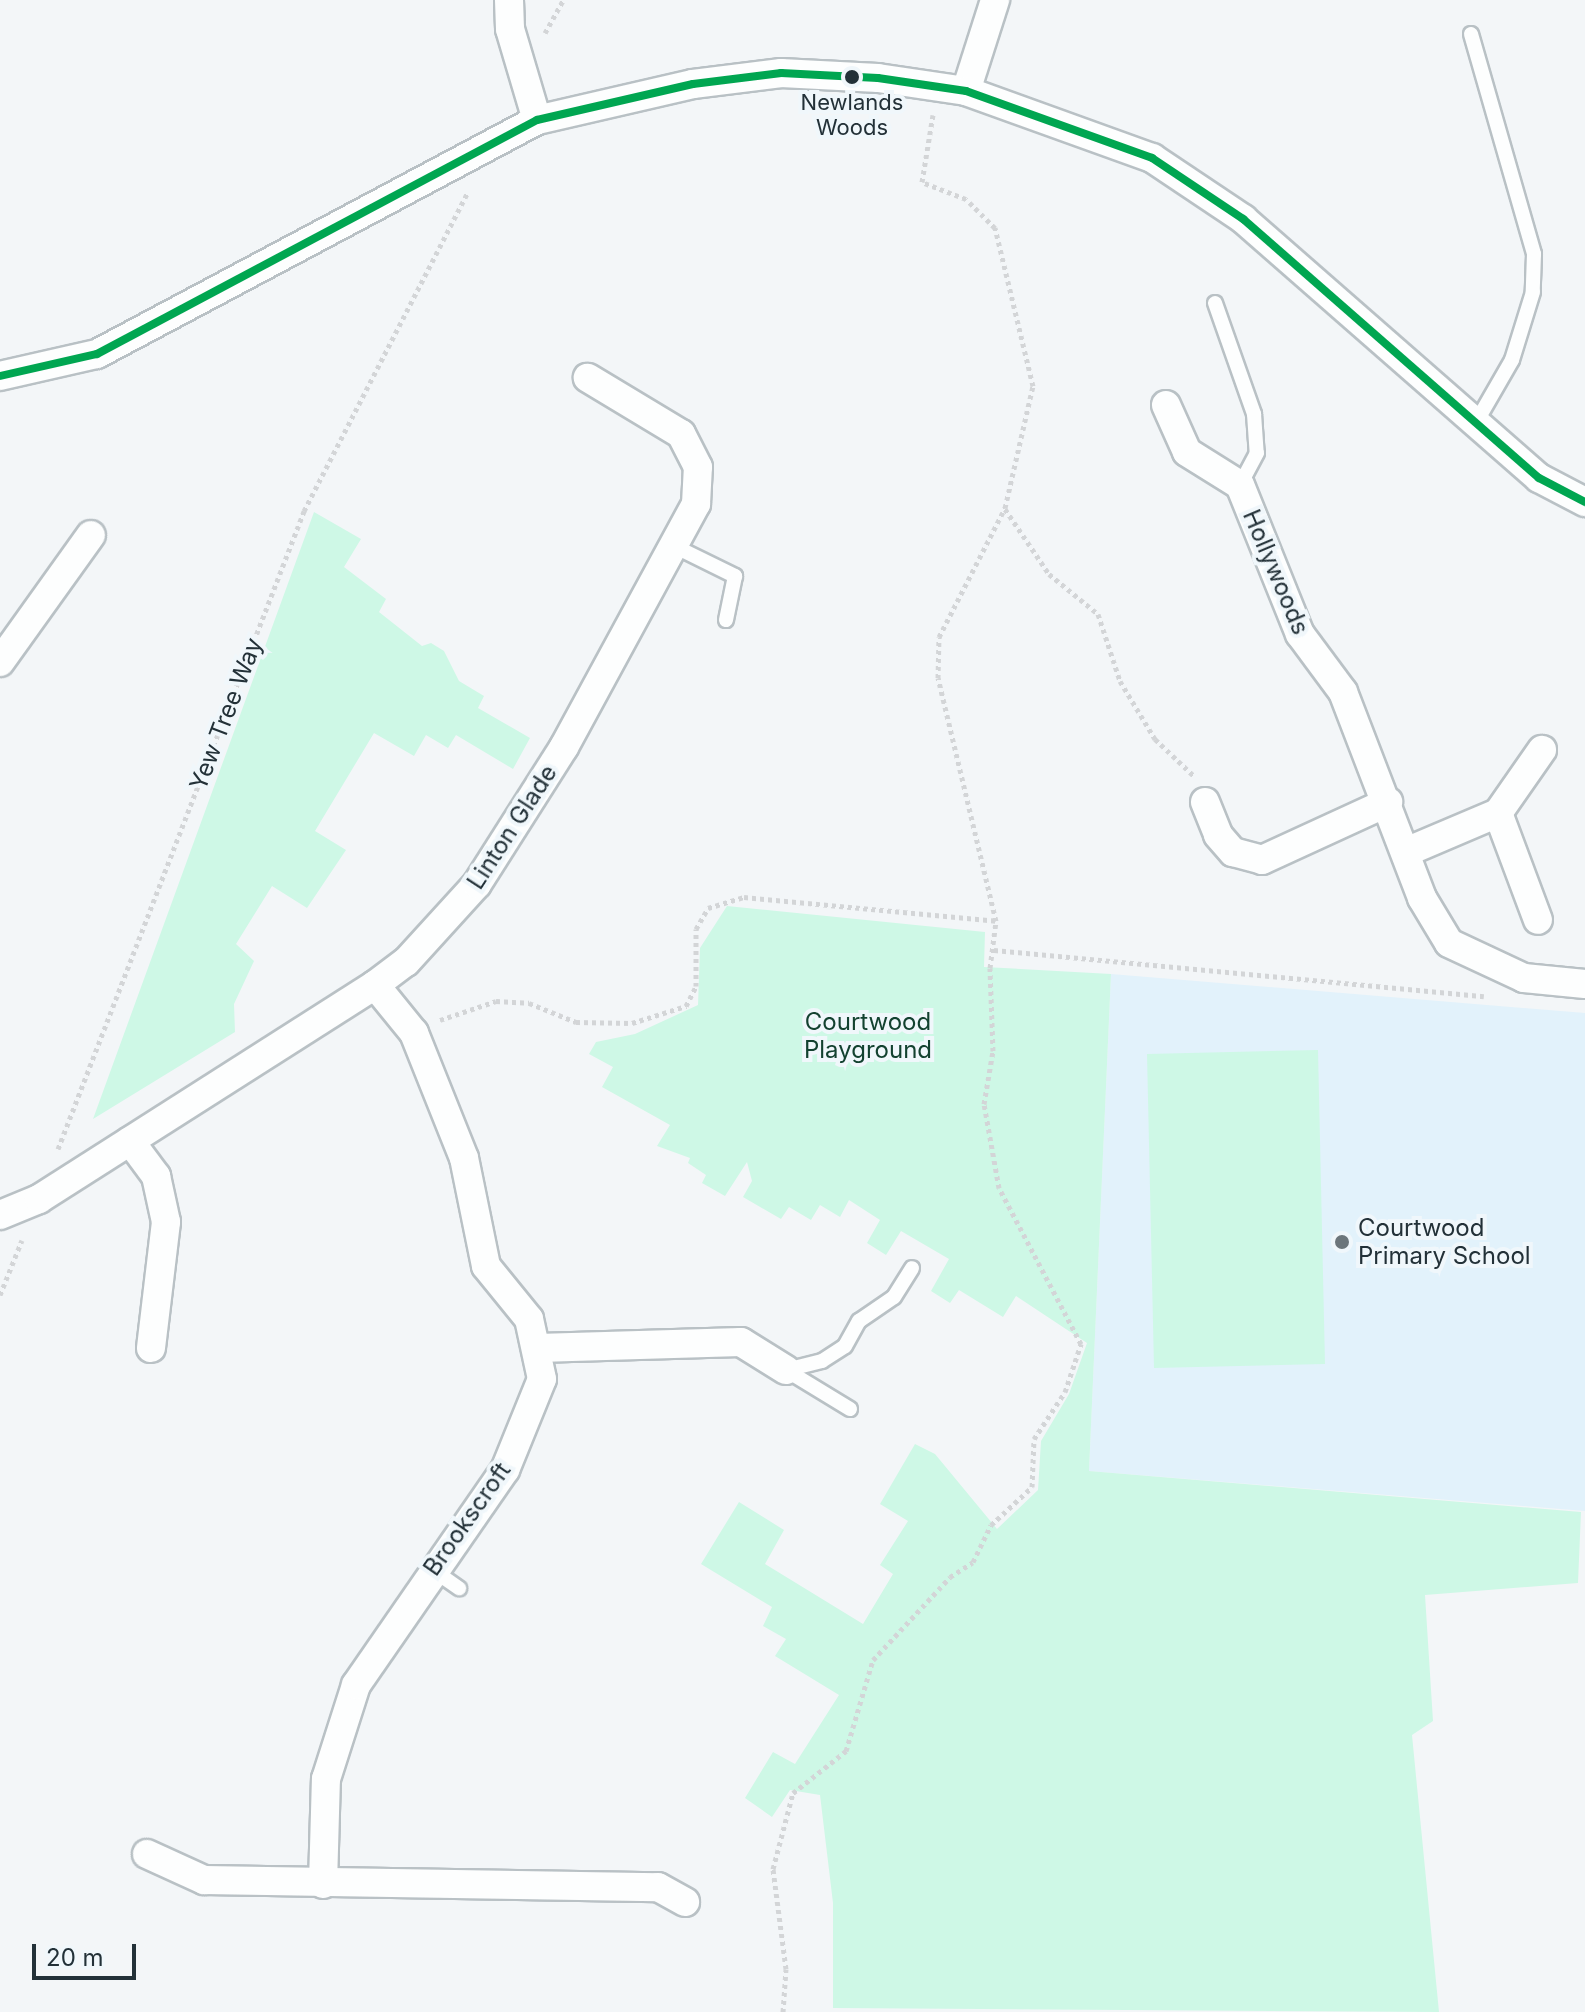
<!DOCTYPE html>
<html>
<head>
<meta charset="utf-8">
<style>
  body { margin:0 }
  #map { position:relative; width:1585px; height:2012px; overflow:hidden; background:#f3f6f8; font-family:Inter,sans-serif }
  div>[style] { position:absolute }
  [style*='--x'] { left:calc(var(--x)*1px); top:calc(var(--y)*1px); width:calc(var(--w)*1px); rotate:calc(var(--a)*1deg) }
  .built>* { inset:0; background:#e2f2fb }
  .green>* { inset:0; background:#cef8e6 }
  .path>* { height:5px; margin-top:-2.5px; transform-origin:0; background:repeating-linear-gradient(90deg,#d3d5d7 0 4px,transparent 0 8px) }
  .roads { filter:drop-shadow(2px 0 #b9c1c5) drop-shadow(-2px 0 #b9c1c5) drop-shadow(0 2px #b9c1c5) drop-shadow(0 -2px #b9c1c5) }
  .lane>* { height:14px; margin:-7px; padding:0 7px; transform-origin:7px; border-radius:7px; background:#fdfefe }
  .street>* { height:28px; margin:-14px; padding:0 14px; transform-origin:14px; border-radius:14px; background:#fdfefe }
  .bus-1>* { height:8px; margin:-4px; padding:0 4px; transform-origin:4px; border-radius:4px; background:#00a651 }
  .dots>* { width:22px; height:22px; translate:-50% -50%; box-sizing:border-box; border:4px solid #f0f7fb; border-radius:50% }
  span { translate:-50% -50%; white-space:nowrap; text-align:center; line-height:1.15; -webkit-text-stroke:8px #f0f7fb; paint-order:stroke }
  .bus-label { font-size:22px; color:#233138 }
  .street-label { font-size:24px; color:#233138 }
  .park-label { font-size:24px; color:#134230 }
  .poi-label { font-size:24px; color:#233138 }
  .left { translate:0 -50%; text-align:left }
  .scale { position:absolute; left:32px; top:1944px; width:104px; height:36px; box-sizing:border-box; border:4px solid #233138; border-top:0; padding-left:10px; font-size:24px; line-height:28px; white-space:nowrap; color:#233138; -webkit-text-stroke:6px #f0f7fb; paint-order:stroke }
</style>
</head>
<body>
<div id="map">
  <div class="built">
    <div style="clip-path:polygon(1111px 974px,1585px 1013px,1585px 1511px,1089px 1471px)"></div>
  </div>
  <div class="green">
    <div style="clip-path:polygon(314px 512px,361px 539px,344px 567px,386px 599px,379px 612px,422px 646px,431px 643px,444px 651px,459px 681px,484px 696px,478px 708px,530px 738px,513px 769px,456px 735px,448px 748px,426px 735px,414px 756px,374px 733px,315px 831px,346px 850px,307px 908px,272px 886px,236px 944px,254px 961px,234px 1004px,235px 1032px,93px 1119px)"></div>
    <div style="clip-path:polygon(727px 906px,985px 932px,984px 967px,1111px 974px,1089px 1471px,1581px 1512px,1578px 1583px,1425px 1595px,1433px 1721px,1412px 1735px,1439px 2012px,833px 2008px,833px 1903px,820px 1795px,790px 1790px,772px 1817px,745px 1798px,773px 1752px,795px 1764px,839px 1695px,775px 1656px,786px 1639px,763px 1626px,772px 1607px,701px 1564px,739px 1502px,784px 1530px,765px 1564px,863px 1624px,893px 1574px,880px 1565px,908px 1521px,880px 1504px,915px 1444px,935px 1454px,997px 1529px,1038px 1490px,1041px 1441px,1069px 1394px,1087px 1343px,1016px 1296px,1003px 1317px,959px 1290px,950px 1303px,931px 1291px,949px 1259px,901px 1231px,886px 1255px,867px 1243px,880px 1220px,849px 1200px,840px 1217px,820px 1205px,811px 1220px,789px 1207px,781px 1219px,743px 1197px,752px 1181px,747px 1162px,725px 1196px,702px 1183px,706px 1175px,688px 1163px,690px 1158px,657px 1146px,670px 1125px,602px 1087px,613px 1067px,589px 1054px,596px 1042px,635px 1034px,698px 1005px,700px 948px)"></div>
    <div style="clip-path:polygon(1318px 1050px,1325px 1364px,1154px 1368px,1147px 1054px)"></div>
  </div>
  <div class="path">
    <div style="--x:545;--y:33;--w:38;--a:-61"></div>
    <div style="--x:1005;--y:509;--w:78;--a:55.9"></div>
    <div style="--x:1049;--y:574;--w:63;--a:39.2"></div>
    <div style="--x:1098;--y:614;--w:71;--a:71.8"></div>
    <div style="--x:1120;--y:681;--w:68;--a:58.9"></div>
    <div style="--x:1155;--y:739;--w:54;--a:43.5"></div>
    <div style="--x:994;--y:950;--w:492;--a:5.4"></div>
    <div style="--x:440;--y:1020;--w:59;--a:-18.7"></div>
    <div style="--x:496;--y:1001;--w:33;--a:3"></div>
    <div style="--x:529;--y:1003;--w:51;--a:22"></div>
    <div style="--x:576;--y:1022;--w:56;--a:1"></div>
    <div style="--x:632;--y:1023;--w:57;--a:-17.5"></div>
    <div style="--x:686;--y:1006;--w:22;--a:-63"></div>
    <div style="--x:696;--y:986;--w:57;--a:-90"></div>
    <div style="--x:696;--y:929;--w:24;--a:-60"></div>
    <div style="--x:708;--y:908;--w:38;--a:-17"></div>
    <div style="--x:744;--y:897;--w:253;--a:5.4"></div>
    <div style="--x:58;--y:1149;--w:684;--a:-68.91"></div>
    <div style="--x:304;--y:511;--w:359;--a:-62.8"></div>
    <div style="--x:0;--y:1295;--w:59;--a:-68.2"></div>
    <div style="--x:783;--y:2012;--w:43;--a:-86"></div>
    <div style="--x:786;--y:1969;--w:101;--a:-97.4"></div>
    <div style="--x:773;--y:1869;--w:79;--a:-75.3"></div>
    <div style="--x:793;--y:1793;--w:68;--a:-38.4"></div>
    <div style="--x:846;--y:1751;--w:95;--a:-73.5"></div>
    <div style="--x:873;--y:1660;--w:113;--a:-47.1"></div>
    <div style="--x:950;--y:1577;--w:27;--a:-33"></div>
    <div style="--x:973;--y:1562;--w:41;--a:-64.1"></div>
    <div style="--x:991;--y:1525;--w:56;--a:-42.8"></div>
    <div style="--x:1032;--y:1487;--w:48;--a:-87.6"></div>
    <div style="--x:1034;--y:1439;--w:56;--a:-56.6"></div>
    <div style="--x:1065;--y:1392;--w:51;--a:-71.6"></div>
    <div style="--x:1081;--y:1344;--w:176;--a:-117.7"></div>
    <div style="--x:999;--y:1188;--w:85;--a:-100.1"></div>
    <div style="--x:984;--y:1104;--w:54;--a:-80.4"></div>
    <div style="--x:993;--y:1051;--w:83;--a:-92.1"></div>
    <div style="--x:990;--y:968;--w:47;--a:-82.7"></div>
    <div style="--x:996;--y:921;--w:250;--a:-103.4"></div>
    <div style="--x:938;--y:678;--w:41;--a:-88.6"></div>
    <div style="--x:939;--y:637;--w:145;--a:-62.9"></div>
    <div style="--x:1005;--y:508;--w:125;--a:-77.1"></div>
    <div style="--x:1033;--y:386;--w:163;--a:-103.5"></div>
    <div style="--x:995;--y:228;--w:41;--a:-135"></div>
    <div style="--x:966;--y:199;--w:47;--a:-158.9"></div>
    <div style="--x:922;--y:182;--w:68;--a:-80.7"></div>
  </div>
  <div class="roads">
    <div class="lane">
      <div style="--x:1471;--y:34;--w:229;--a:74"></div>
      <div style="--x:1534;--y:254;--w:38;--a:92"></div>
      <div style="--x:1533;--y:292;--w:71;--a:107.2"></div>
      <div style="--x:1512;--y:360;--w:68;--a:120"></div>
      <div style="--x:1215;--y:303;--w:118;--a:70.6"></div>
      <div style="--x:1254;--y:414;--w:39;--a:86"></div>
      <div style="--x:1257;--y:453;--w:36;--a:118"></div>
      <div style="--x:676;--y:547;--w:66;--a:26.2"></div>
      <div style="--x:735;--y:576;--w:45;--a:101.6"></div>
      <div style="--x:786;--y:1370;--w:37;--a:-14"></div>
      <div style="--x:822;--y:1361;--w:27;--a:-33"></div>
      <div style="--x:845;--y:1346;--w:29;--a:-61"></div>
      <div style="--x:859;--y:1321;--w:42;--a:-34.4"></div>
      <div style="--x:894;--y:1297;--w:34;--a:-58"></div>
      <div style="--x:786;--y:1370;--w:75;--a:31.4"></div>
      <div style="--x:433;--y:1570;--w:32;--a:35"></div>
    </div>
    <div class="street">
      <div style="--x:509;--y:0;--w:29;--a:88"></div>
      <div style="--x:510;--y:29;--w:95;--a:73.5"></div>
      <div style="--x:966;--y:91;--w:96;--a:-72.3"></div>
      <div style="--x:0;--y:376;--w:99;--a:-12.8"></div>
      <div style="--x:97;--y:354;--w:498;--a:-28"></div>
      <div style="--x:537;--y:120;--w:160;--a:-13"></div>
      <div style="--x:693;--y:84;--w:89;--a:-7.1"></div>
      <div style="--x:781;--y:73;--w:97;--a:3"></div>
      <div style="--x:878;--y:78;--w:89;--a:8.4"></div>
      <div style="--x:966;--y:91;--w:198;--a:19.8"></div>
      <div style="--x:1152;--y:158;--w:110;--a:33.8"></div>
      <div style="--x:1243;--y:219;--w:393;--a:41.2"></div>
      <div style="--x:1539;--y:478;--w:52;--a:27.6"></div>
      <div style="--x:1166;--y:405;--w:51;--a:65.9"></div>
      <div style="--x:1187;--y:452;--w:62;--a:31.9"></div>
      <div style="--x:1240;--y:485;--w:161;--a:68.1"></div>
      <div style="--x:1300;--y:634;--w:72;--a:53.4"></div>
      <div style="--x:1343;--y:692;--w:221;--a:69"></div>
      <div style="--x:1422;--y:898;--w:52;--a:59"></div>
      <div style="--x:1449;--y:943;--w:83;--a:25"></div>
      <div style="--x:1524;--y:978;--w:61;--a:5.6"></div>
      <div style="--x:0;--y:662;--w:156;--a:-54.4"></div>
      <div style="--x:1205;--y:802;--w:35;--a:68"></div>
      <div style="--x:1218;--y:835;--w:23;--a:49"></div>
      <div style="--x:1233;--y:852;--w:30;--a:15"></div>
      <div style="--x:1262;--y:860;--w:139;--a:-24.7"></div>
      <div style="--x:1498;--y:813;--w:114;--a:69.5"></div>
      <div style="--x:1406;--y:852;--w:100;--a:-23"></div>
      <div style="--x:1498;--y:813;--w:77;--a:-55.1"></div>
      <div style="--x:130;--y:1141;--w:44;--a:53.4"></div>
      <div style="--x:156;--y:1176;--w:47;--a:77.7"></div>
      <div style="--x:166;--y:1222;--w:127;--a:96.8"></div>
      <div style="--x:0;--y:1215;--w:42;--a:-22.3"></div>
      <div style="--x:39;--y:1199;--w:398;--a:-32.5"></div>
      <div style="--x:375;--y:985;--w:39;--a:-37"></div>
      <div style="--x:406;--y:962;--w:105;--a:-47.7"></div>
      <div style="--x:477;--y:884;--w:162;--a:-57.6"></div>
      <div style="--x:564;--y:747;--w:277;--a:-61.5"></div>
      <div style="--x:696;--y:504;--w:37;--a:-87"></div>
      <div style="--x:698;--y:467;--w:37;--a:-117"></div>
      <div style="--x:681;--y:434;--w:109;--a:-148.9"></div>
      <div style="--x:538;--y:1348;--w:203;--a:-1.7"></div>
      <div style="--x:741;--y:1342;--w:53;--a:31.9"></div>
      <div style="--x:147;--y:1854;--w:63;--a:24.5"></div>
      <div style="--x:204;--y:1880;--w:454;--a:0.9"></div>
      <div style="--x:658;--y:1887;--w:31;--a:29"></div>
      <div style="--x:323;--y:1884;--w:105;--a:-88.4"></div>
      <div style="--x:326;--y:1779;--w:99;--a:-72.3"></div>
      <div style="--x:356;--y:1685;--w:262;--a:-55.3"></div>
      <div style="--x:505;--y:1470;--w:98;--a:-67.9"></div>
      <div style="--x:542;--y:1379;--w:61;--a:-102.2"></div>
      <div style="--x:529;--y:1319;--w:68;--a:-129.1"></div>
      <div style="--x:486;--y:1266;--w:110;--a:-101.5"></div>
      <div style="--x:464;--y:1158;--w:135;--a:-111.8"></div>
      <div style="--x:414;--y:1033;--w:62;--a:-129.1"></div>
    </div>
  </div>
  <div class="bus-1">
    <div style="--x:0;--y:376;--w:99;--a:-12.8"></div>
    <div style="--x:97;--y:354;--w:498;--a:-28"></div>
    <div style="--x:537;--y:120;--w:160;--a:-13"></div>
    <div style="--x:693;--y:84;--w:89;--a:-7.1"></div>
    <div style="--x:781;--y:73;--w:97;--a:3"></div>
    <div style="--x:878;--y:78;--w:89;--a:8.4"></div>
    <div style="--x:966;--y:91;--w:198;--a:19.8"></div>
    <div style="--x:1152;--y:158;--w:110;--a:33.8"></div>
    <div style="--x:1243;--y:219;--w:393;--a:41.2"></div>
    <div style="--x:1539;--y:478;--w:52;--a:27.6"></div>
  </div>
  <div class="dots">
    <div style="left:852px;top:77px;background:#233138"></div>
    <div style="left:1342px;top:1242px;background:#6c767b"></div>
  </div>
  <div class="bus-label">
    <span style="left:852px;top:115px">Newlands<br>Woods</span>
  </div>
  <div class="street-label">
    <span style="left:1276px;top:572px;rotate:67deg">Hollywoods</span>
    <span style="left:226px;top:714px;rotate:-69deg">Yew Tree Way</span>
    <span style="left:512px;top:827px;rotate:-57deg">Linton Glade</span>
    <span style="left:467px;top:1519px;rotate:-55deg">Brookscroft</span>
  </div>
  <div class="park-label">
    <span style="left:868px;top:1036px">Courtwood<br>Playground</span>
  </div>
  <div class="poi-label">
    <span class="left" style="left:1358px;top:1242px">Courtwood<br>Primary School</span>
  </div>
  <div class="scale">20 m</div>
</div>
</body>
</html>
